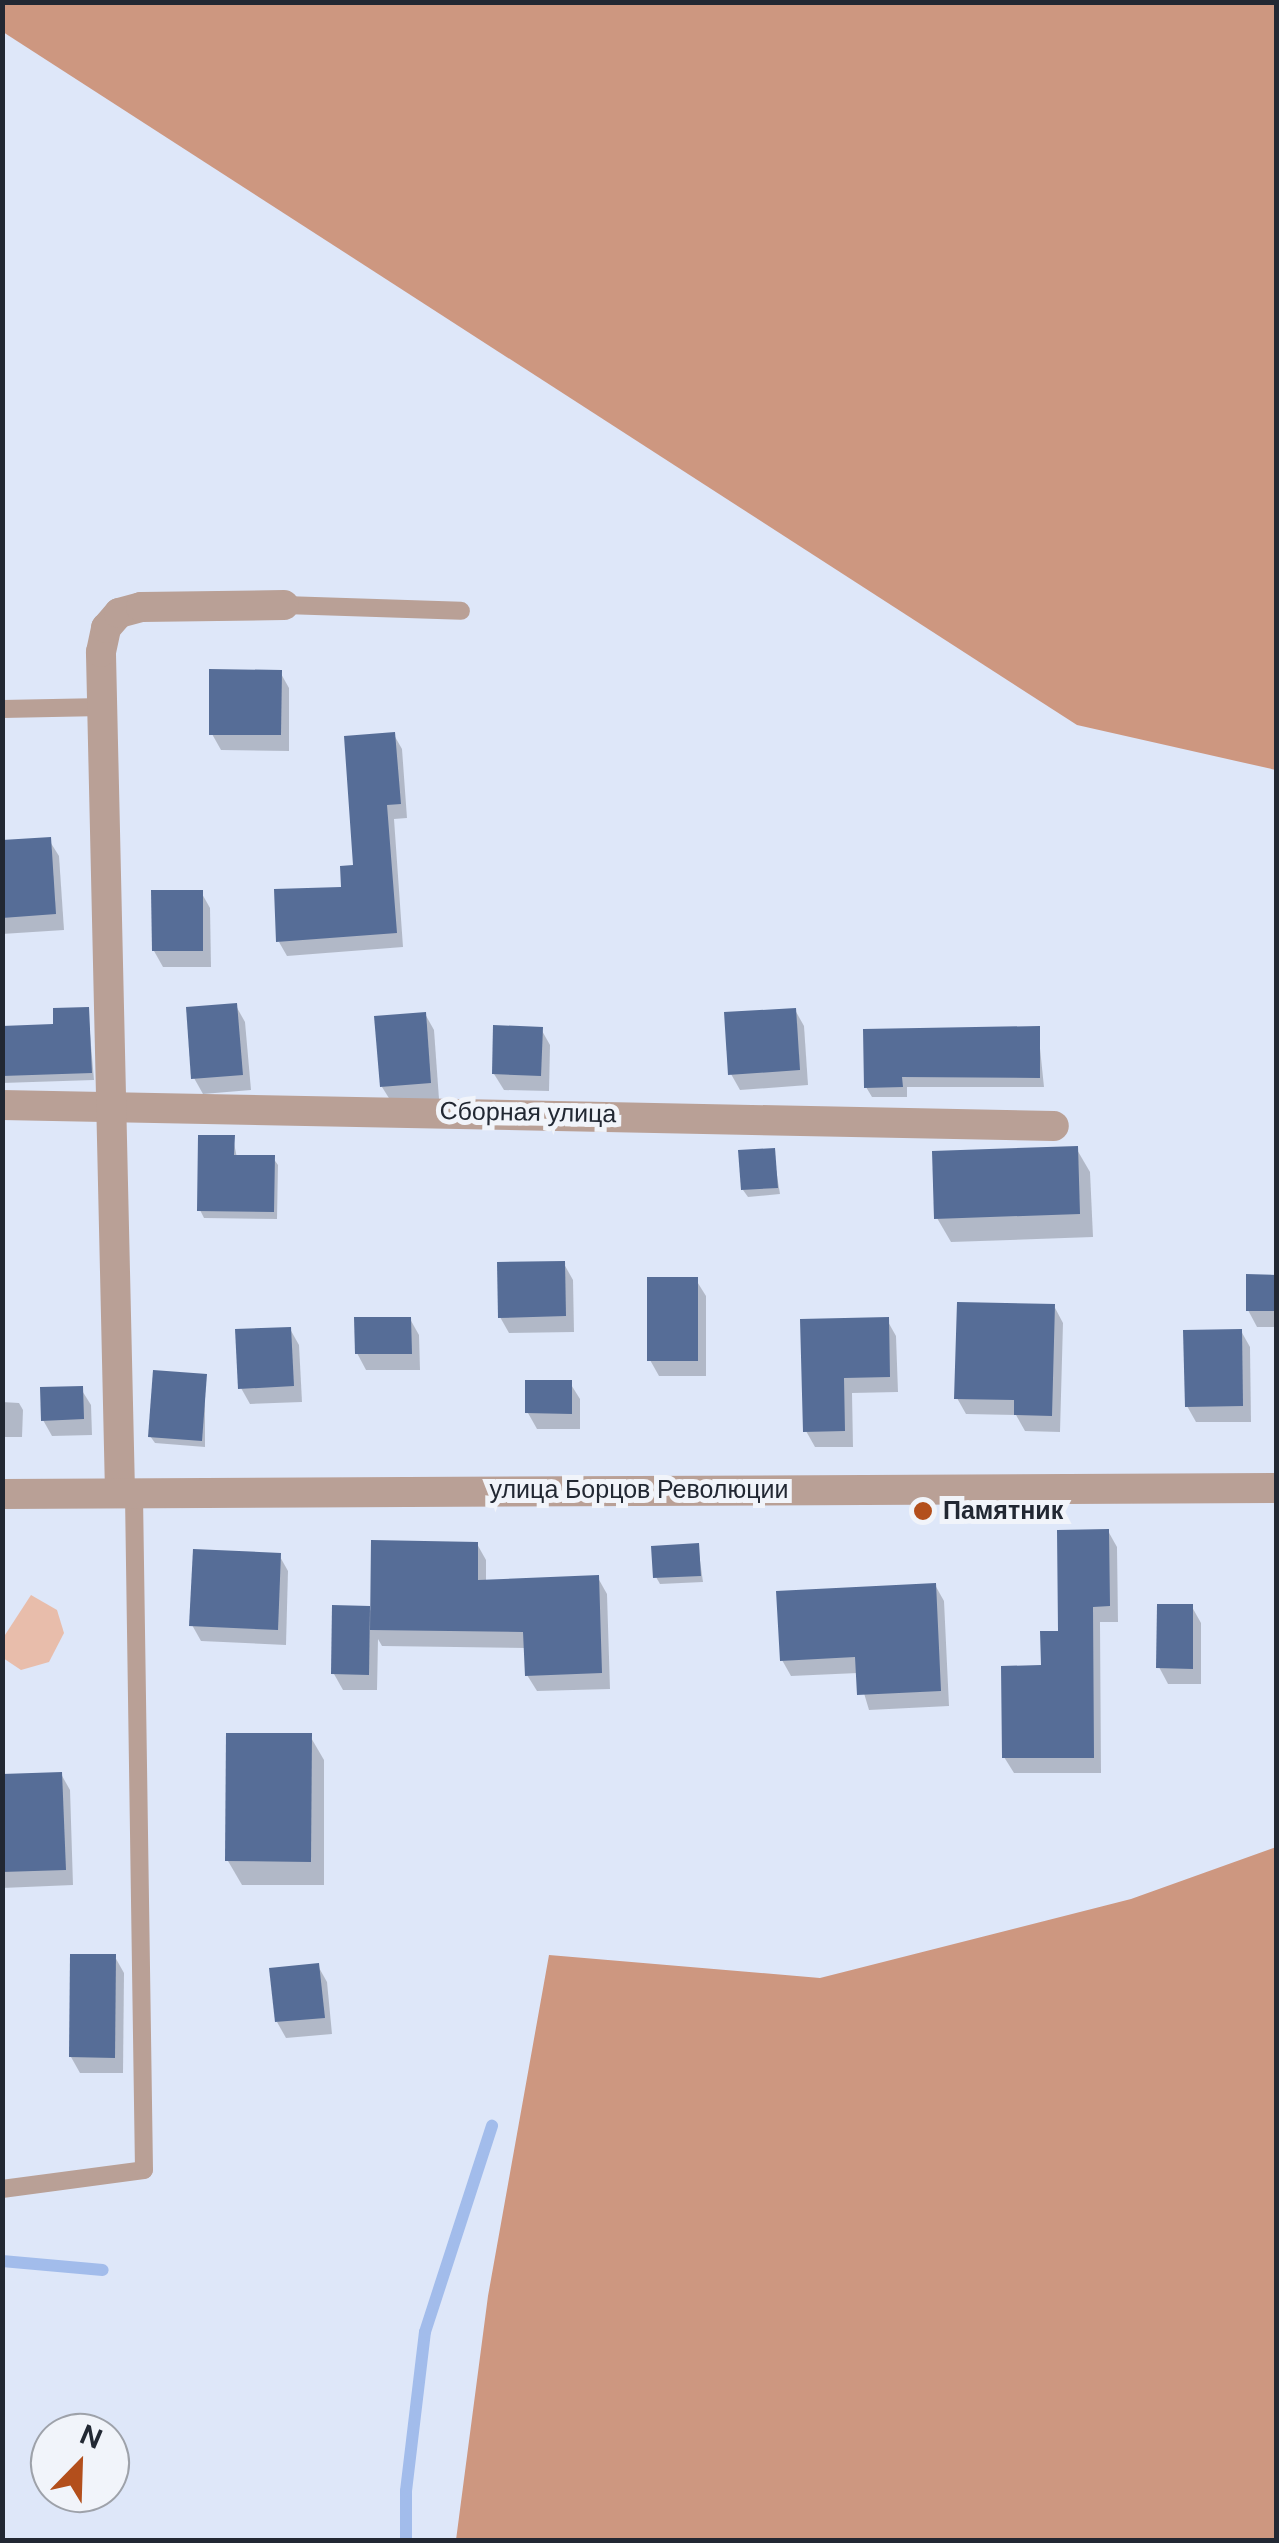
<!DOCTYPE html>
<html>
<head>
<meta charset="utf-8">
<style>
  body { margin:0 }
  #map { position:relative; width:1279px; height:2543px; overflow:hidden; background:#dee7f9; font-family:"DM Sans",sans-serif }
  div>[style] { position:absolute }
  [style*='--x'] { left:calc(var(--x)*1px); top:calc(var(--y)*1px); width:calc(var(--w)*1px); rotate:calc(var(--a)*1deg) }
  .green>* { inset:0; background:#e8bdab }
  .forest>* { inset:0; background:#cd9780 }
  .shadow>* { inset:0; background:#0003 }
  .stream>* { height:12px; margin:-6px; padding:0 6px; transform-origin:6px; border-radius:6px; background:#a2bceb }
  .building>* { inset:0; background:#566d97 }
  .service>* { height:18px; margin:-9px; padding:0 9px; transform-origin:9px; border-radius:9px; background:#b9a096 }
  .minor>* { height:30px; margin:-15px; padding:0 15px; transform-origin:15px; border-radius:15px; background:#b9a096 }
  .tertiary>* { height:30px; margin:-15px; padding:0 15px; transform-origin:15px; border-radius:15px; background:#b9a096 }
  .dots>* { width:28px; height:28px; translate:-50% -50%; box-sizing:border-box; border:5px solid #f1f4fa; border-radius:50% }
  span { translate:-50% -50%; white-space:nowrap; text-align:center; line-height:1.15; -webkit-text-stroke:10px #f1f4fa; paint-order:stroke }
  .street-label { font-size:25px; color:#222833 }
  .poi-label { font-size:25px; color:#222833; font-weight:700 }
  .left { translate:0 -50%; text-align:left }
  .frame { position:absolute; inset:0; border:5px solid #222833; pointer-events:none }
  .north { position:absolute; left:30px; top:2413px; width:100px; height:100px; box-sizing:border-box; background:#f1f4fa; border:2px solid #9ea2aa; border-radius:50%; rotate:23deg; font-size:28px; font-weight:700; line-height:40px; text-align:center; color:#222833 }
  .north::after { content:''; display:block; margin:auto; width:35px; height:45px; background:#b34f1c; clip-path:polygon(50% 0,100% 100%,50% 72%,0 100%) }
</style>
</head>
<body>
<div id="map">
  <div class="green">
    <div style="clip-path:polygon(31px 1595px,57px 1610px,64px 1633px,49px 1662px,21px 1670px,3px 1658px,3px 1638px)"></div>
  </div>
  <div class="forest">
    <div style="clip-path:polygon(2px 3px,1276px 3px,1276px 770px,1077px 725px,3px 32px)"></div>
    <div style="clip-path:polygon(1276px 1847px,1276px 2540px,456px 2540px,488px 2296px,549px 1955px,820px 1978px,1131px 1899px)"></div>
  </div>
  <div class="shadow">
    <div style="clip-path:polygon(280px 672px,289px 688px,289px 751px,221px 750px,212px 734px)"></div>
    <div style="clip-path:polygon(394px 735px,402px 749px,407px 818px,394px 819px,403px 947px,287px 956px,279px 942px,344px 889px,356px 867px)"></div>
    <div style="clip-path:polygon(49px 840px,59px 856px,64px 930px,2px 934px,2px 843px)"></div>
    <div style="clip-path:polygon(201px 892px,210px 908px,211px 967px,163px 967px,154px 951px)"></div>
    <div style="clip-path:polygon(236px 1006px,245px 1022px,251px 1090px,203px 1094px,194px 1078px)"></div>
    <div style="clip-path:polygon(88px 1010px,94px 1080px,2px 1083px,2px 1028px,56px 1026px)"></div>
    <div style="clip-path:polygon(795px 1010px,804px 1026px,808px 1085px,740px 1090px,731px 1074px)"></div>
    <div style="clip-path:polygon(425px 1014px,434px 1030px,439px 1099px,392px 1103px,382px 1087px)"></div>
    <div style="clip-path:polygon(541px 1029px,550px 1045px,549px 1091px,504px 1090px,494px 1074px)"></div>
    <div style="clip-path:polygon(1038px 1029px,1044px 1087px,907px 1087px,907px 1097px,872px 1097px,866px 1087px)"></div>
    <div style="clip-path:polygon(233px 1138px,237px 1158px,273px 1158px,278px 1165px,277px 1219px,204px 1218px,200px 1210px)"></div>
    <div style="clip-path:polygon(1076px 1148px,1090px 1172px,1093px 1237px,951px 1242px,937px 1218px)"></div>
    <div style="clip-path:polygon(773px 1151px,780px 1194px,748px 1197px,743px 1190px)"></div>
    <div style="clip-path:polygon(564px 1264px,573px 1280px,574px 1332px,509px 1333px,500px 1317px)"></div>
    <div style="clip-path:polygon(1248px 1277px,1276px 1277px,1276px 1327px,1257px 1327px,1248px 1310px)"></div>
    <div style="clip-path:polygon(696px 1280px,706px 1296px,706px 1376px,659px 1376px,650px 1360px)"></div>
    <div style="clip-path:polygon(1054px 1306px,1063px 1323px,1060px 1432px,1025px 1431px,1016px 1415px,966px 1414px,957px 1398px)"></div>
    <div style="clip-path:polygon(410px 1319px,419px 1335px,420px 1370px,366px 1370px,357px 1353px)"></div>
    <div style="clip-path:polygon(887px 1320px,896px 1336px,898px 1392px,852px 1393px,853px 1447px,815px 1447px,806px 1431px,803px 1321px)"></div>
    <div style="clip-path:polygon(290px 1329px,299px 1345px,302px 1402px,250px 1404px,241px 1388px)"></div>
    <div style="clip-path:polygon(1241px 1331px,1250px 1347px,1251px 1422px,1196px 1422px,1187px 1406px)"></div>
    <div style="clip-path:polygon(205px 1376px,205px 1447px,155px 1443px,150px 1436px)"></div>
    <div style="clip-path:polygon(570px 1383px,580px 1399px,580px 1429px,537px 1429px,528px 1413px)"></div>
    <div style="clip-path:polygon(81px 1389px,91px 1405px,92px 1435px,52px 1436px,43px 1420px)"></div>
    <div style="clip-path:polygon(2px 1402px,19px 1403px,23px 1410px,22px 1437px,2px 1437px)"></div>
    <div style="clip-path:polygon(1108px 1531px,1117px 1547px,1118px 1622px,1100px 1622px,1101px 1773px,1014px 1773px,1004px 1757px)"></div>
    <div style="clip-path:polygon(477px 1544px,486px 1560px,486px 1582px,598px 1578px,607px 1594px,610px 1689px,537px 1691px,527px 1675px,526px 1648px,382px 1646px,378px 1639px,377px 1690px,343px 1690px,334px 1674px,369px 1608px,373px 1614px)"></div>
    <div style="clip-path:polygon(698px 1546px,703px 1582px,660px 1584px,656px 1577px)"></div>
    <div style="clip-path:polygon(279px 1555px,288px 1571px,286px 1645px,201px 1641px,192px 1625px)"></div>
    <div style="clip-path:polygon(935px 1585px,944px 1601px,949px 1706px,869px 1710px,858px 1673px,791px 1676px,782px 1660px)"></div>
    <div style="clip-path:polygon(1192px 1607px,1201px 1623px,1201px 1684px,1168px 1684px,1159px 1667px)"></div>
    <div style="clip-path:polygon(310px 1736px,324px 1760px,324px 1885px,242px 1885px,228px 1861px)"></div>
    <div style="clip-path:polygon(61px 1774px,70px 1790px,73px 1885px,2px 1888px,2px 1776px)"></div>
    <div style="clip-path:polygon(115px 1957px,124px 1973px,123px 2073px,80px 2073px,71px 2057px)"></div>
    <div style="clip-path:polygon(318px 1966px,327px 1982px,332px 2034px,286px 2038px,277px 2022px)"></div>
  </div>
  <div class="stream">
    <div style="--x:2;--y:2261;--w:101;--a:5.1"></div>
    <div style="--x:406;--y:2540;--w:49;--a:-90"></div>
    <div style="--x:406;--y:2491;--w:160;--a:-83.2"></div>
    <div style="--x:425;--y:2332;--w:217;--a:-72"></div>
  </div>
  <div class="building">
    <div style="clip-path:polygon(209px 669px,282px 670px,281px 735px,209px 735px)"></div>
    <div style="clip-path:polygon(395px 732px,401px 804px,387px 805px,397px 933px,276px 942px,274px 889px,341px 887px,340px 866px,353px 865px,344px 736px)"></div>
    <div style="clip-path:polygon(51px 837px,56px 914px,2px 918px,2px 840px)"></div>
    <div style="clip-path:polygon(151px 890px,203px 890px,203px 951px,152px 951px)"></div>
    <div style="clip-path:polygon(237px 1003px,243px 1075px,191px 1079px,186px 1007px)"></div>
    <div style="clip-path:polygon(89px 1007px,92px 1073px,2px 1076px,2px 1026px,53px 1024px,53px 1008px)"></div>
    <div style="clip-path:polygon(796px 1008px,800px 1070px,728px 1075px,724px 1012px)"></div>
    <div style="clip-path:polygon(426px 1012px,431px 1083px,380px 1087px,374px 1016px)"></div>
    <div style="clip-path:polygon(493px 1025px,543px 1027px,541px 1076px,492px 1074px)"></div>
    <div style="clip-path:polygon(1040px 1026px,1040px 1078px,902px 1077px,903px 1087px,864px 1088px,863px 1029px)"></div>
    <div style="clip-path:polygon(198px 1135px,235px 1135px,234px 1155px,275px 1155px,274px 1212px,197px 1211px)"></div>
    <div style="clip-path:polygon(1078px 1146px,1080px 1214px,934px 1219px,932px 1151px)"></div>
    <div style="clip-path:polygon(775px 1148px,778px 1188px,741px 1190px,738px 1150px)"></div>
    <div style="clip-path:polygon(565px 1261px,566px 1316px,498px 1318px,497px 1262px)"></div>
    <div style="clip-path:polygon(1246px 1274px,1276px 1275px,1276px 1311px,1246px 1311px)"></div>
    <div style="clip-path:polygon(647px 1277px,698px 1277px,698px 1361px,647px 1361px)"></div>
    <div style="clip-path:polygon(957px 1302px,1055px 1304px,1052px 1416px,1014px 1415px,1014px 1400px,954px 1399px)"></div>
    <div style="clip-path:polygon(354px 1317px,411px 1317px,412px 1354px,355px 1354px)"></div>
    <div style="clip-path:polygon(889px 1317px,890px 1377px,844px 1378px,845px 1431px,803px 1432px,800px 1319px)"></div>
    <div style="clip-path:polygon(291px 1327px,294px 1386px,238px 1389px,235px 1329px)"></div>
    <div style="clip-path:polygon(1242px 1329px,1243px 1406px,1185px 1407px,1183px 1330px)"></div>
    <div style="clip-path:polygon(153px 1370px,207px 1374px,202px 1441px,148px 1437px)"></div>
    <div style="clip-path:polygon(525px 1380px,572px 1380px,572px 1414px,525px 1413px)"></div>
    <div style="clip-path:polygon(83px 1386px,84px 1419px,41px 1421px,40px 1387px)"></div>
    <div style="clip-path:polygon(1109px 1529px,1110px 1606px,1093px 1607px,1094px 1758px,1002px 1758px,1001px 1666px,1041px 1665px,1040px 1631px,1058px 1631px,1057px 1530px)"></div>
    <div style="clip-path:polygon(371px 1540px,478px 1542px,478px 1580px,599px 1575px,602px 1673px,525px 1676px,523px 1632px,370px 1630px)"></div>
    <div style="clip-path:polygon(699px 1543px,701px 1576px,653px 1578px,651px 1546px)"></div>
    <div style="clip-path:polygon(193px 1549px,281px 1553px,278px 1630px,189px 1626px)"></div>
    <div style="clip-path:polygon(936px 1583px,941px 1691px,857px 1695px,855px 1657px,780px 1661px,776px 1591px)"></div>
    <div style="clip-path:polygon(1157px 1604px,1193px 1604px,1193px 1669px,1156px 1668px)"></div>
    <div style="clip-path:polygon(332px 1605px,370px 1606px,369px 1675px,331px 1674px)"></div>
    <div style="clip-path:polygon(226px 1733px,312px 1733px,311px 1862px,225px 1861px)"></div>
    <div style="clip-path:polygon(62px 1772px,66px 1870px,2px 1872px,2px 1774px)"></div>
    <div style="clip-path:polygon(70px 1954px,116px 1954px,115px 2058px,69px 2057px)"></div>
    <div style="clip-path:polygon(319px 1963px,325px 2018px,275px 2022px,269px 1968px)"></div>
  </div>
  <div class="service">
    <div style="--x:284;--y:605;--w:177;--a:1.9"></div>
    <div style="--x:2;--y:709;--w:101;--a:-1.1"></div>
    <div style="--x:2;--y:2189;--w:143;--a:-7.6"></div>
    <div style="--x:144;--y:2170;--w:678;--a:-90.85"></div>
  </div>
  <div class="minor">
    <div style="--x:2;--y:1105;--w:1052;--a:1.14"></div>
    <div style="--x:120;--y:1492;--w:840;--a:-91.3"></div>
    <div style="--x:101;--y:652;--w:25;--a:-78"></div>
    <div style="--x:106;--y:628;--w:20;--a:-49"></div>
    <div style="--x:119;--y:613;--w:23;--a:-15"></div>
    <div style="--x:141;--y:607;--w:143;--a:-0.8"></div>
  </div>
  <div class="tertiary">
    <div style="--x:2;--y:1494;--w:1274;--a:-0.27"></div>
  </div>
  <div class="dots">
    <div style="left:923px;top:1511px;background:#b34f1c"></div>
  </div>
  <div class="street-label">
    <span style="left:528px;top:1113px;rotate:1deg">Сборная улица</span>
    <span style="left:639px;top:1490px">улица Борцов Революции</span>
  </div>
  <div class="poi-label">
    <span class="left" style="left:943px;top:1511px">Памятник</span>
  </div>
  <div class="frame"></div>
  <div class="north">N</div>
</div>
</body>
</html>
